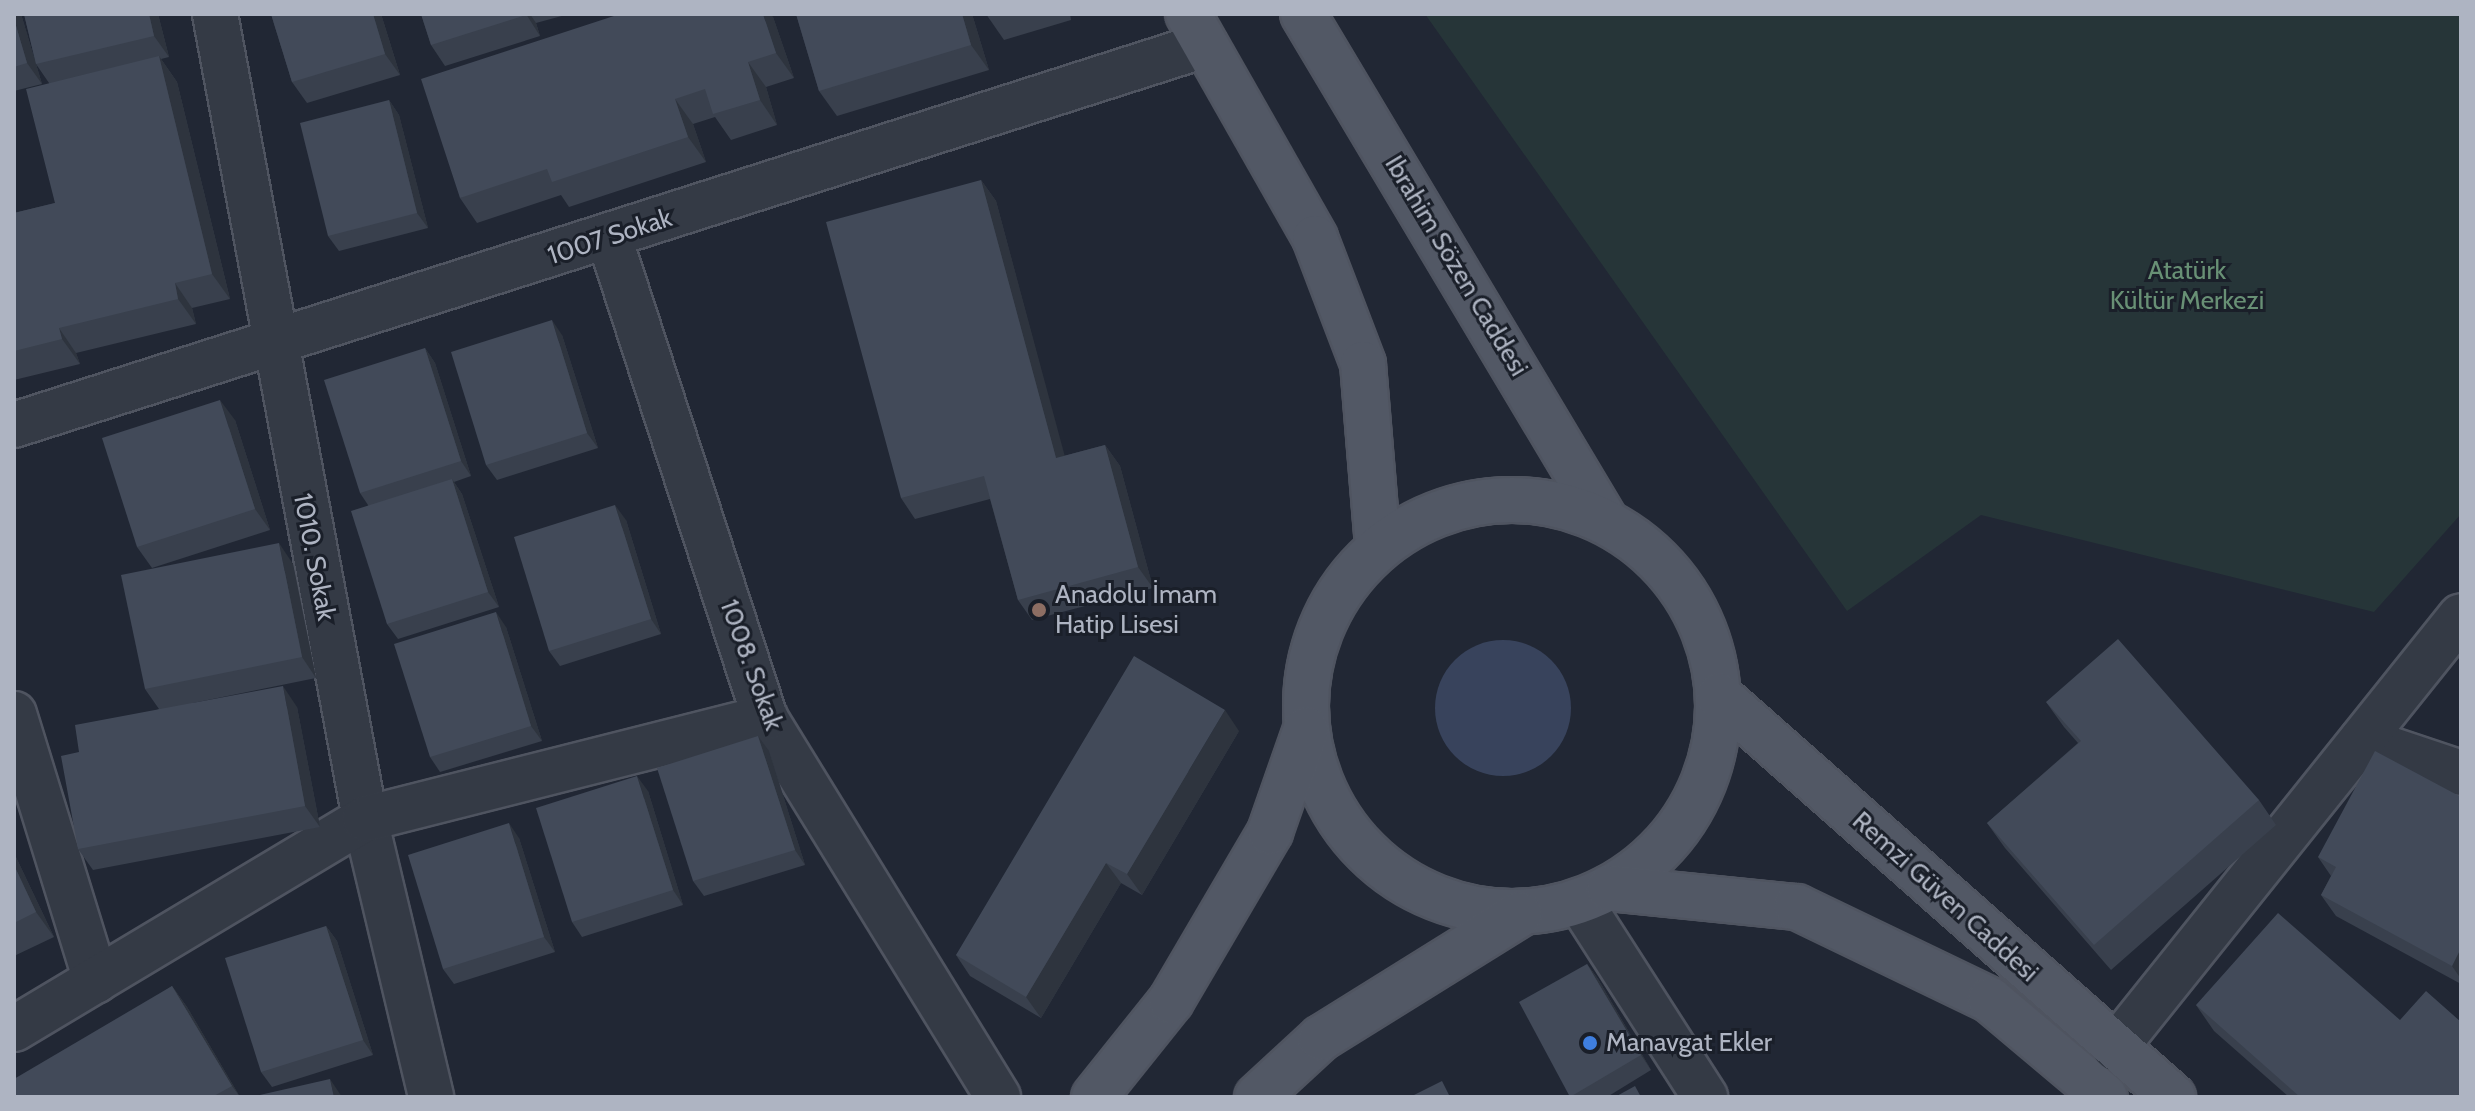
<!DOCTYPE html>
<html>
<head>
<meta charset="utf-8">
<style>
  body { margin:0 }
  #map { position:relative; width:2475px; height:1111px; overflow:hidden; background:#212734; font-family:Cabin,sans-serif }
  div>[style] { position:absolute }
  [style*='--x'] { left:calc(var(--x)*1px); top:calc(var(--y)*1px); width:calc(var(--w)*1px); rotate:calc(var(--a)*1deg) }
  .green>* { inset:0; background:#263538 }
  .water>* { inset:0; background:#38435c }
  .round { border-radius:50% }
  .roads { filter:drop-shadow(2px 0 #4f5460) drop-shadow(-2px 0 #4f5460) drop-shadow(0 2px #4f5460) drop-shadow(0 -2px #4f5460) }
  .minor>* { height:44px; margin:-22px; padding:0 22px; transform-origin:22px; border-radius:22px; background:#343a45 }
  .major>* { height:44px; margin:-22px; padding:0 22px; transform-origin:22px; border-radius:22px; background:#525865 }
  .major>.ring { margin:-22px; padding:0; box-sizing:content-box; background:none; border:44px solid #525865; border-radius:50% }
  .wall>* { inset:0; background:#39404d }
  .shaded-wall>* { inset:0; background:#2e343e }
  .building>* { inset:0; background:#424a59 }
  .dots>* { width:22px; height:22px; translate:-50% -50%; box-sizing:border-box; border:4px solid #1a1f29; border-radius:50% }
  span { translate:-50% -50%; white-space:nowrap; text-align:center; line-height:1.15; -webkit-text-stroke:6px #1a1f29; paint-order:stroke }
  .street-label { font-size:26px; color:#aeb4c2 }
  .park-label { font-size:26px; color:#689075 }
  .poi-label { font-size:26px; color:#aeb4c2 }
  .left { translate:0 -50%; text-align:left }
  .frame { position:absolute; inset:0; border:16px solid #aeb4c2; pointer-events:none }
</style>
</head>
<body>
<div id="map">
  <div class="green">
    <div style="clip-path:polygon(1425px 14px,2461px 14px,2461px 514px,2374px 612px,1981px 515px,1847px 611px)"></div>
  </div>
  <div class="water">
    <div class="round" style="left:1435px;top:640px;width:136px;height:136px"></div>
  </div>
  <div class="roads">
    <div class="minor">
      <div style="--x:215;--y:14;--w:819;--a:79.44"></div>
      <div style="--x:365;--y:819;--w:286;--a:76.6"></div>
      <div style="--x:609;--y:237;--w:506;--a:72.03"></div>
      <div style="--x:765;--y:718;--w:445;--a:58.4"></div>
      <div style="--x:14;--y:425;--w:1250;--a:-17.7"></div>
      <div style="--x:14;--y:714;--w:279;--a:72.9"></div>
      <div style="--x:2362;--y:740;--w:104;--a:18.4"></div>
      <div style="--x:1580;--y:902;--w:232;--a:57.3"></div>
      <div style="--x:14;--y:1029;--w:409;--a:-30.9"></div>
      <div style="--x:365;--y:819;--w:413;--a:-14.2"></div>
      <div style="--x:2115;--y:1048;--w:553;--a:-51.31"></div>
    </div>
    <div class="major">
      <div style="--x:1188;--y:14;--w:257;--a:60.4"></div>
      <div style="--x:1315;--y:238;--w:135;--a:69.1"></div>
      <div style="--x:1363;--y:364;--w:184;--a:85.3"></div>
      <div style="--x:1303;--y:14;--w:589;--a:59.17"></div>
      <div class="ring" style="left:1306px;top:500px;width:368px;height:368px"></div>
      <div style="--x:1719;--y:696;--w:606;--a:41.45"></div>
      <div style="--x:1609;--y:888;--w:189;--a:5.8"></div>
      <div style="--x:1797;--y:907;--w:214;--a:25.7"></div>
      <div style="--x:1990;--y:1000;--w:150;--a:40.1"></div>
      <div style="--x:1094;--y:1097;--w:123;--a:-51.3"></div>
      <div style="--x:1171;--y:1001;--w:196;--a:-59.6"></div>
      <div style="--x:1270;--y:832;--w:109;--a:-70.7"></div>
      <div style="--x:1257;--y:1097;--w:87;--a:-42.7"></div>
      <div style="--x:1321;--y:1038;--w:234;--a:-31.9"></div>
    </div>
  </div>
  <div class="wall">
    <div style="clip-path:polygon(14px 14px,21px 14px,42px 84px,14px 91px)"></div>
    <div style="clip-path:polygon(24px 14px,158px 14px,169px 57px,161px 59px,177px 82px,230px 299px,192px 308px,196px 324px,76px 353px,80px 364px,14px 380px,14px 213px,55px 203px,49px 83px,36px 64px)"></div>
    <div style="clip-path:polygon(271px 14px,381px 14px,400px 75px,307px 103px,292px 82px)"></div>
    <div style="clip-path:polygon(421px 14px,569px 14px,536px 23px,540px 36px,445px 66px,431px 45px)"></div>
    <div style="clip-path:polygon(796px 14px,972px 14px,989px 70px,837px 116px,819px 91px)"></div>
    <div style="clip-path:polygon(986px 14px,1070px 14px,1071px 20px,1004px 40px)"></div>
    <div style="clip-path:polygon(773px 17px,794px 78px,766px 87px,777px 125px,731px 140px,715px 117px,693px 124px,706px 162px,569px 207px,561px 195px,477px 223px,460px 198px)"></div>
    <div style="clip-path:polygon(389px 100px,399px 115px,428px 228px,339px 251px,328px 236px)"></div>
    <div style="clip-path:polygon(981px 180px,996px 201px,1064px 456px,1105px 445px,1120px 466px,1153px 588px,1032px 620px,1018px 600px,990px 499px,915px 519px,901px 498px)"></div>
    <div style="clip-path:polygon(562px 335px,598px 448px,497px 480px,486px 465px)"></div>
    <div style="clip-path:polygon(425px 348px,435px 363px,471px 476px,454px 482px,462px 494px,499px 607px,398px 639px,387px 624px,368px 505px,360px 493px)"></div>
    <div style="clip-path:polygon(235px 420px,270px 530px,152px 568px,137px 547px)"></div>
    <div style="clip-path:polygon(626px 520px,661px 634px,560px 666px,549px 651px)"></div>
    <div style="clip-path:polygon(293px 564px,316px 678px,193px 703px,297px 707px,320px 827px,93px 870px,78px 849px,79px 752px,159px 709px,145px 689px)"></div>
    <div style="clip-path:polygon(506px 627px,542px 741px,440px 772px,430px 757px)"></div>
    <div style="clip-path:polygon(2046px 702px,2259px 800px,2276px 825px,2111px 970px,2005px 848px,1987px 823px,2078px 743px,2064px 727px)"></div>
    <div style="clip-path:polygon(1239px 731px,1142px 895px,1121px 883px,1041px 1018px,970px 976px,956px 955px)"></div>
    <div style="clip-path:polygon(769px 751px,805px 865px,704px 896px,693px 881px)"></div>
    <div style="clip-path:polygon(648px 791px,683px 905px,582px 937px,572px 922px)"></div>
    <div style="clip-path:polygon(2461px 797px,2461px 984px,2336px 916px,2321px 895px,2331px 876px,2318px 857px)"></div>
    <div style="clip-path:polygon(519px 838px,555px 952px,454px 984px,443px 969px)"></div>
    <div style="clip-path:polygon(14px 853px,54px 937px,14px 956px)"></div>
    <div style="clip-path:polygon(326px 926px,337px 941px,373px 1055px,272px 1087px,261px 1072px)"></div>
    <div style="clip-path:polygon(1587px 964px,1598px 979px,1651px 1070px,1607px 1097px,1570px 1097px)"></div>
    <div style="clip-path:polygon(172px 986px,187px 1007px,240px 1097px,14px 1097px)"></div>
    <div style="clip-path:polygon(2196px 1005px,2400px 1020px,2461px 1097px,2289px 1097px,2214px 1031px)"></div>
  </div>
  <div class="shaded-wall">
    <div style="clip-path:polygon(14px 14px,21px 14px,42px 84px,27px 63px,14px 19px)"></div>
    <div style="clip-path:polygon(149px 14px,158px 14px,169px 57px,154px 36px)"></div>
    <div style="clip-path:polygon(373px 14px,381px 14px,400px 75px,385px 54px)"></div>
    <div style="clip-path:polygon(526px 14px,530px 14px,536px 23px,540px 36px)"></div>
    <div style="clip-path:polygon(763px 14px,771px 14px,773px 17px,794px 78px,776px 53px)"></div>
    <div style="clip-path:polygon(962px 14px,972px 14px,989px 70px,971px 45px)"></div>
    <div style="clip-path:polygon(159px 56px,177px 82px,230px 299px,212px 274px)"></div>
    <div style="clip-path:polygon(748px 62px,766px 87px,777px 125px,760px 100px)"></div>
    <div style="clip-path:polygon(675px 99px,693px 124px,706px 162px,688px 137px)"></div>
    <div style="clip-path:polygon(389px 100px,399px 115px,428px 228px,417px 213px)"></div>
    <div style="clip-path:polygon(981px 180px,996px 201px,1071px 479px,1056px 458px)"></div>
    <div style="clip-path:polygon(175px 283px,192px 308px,196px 324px,178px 299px)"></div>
    <div style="clip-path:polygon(552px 320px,562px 335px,598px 448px,587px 433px)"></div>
    <div style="clip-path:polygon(59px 328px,76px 353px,80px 364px,62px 339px)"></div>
    <div style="clip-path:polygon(425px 348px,435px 363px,471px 476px,461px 461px)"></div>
    <div style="clip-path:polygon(220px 400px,235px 420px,270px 530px,255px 509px)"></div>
    <div style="clip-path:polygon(1105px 445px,1120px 466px,1153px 588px,1138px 567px)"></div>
    <div style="clip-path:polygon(452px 479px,462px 494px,499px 607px,488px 592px)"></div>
    <div style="clip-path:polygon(615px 505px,626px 520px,661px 634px,651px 619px)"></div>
    <div style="clip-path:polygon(279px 543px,293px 564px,316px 678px,302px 657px)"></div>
    <div style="clip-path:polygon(496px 612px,506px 627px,542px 741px,531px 726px)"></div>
    <div style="clip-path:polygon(283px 686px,297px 707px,320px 827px,305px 806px)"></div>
    <div style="clip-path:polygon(1225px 710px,1239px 731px,1142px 895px,1127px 874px)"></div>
    <div style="clip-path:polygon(758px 736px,769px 751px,805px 865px,795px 850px)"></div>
    <div style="clip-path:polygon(637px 776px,648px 791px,683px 905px,673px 890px)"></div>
    <div style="clip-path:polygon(509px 823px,519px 838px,555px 952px,544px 937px)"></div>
    <div style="clip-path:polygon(14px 853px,54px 937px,36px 912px,14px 865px)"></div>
    <div style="clip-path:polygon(1106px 863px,1121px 883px,1041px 1018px,1026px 997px)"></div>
    <div style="clip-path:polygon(326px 926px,337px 941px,373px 1055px,363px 1040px)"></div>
    <div style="clip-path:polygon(2461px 948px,2461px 979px,2452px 966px)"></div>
    <div style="clip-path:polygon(1587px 964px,1598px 979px,1651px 1070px,1641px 1055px)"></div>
    <div style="clip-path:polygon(172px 986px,187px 1007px,240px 1097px,232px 1086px)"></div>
    <div style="clip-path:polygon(330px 1079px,342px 1097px,334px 1097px)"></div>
  </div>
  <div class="building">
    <div style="clip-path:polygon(24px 14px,149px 14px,154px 36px,36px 64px)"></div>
    <div style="clip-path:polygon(271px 14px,373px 14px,385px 54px,292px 82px)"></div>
    <div style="clip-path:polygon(421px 14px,526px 14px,526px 15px,431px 45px)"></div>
    <div style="clip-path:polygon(620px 14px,763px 14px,776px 53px,748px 62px,760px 100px,713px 114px,705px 89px,675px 99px,688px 137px,552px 182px,547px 169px,460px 198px,421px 79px)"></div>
    <div style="clip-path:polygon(796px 14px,962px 14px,971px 45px,819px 91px)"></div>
    <div style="clip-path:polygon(14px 19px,27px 63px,14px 67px)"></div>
    <div style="clip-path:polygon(159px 56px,212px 274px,175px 283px,178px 299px,59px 328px,62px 339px,14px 351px,14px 213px,55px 203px,26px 89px)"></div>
    <div style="clip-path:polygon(389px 100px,417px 213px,328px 236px,300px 123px)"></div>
    <div style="clip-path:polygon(981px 180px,1056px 458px,1105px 445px,1138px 567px,1018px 600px,984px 476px,901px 498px,826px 222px)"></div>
    <div style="clip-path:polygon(552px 320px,587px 433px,486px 465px,451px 352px)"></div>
    <div style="clip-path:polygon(425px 348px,461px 461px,360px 493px,324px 380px)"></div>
    <div style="clip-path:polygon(220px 400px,255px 509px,137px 547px,102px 438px)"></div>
    <div style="clip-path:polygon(452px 479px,488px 592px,387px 624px,351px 511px)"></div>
    <div style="clip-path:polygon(615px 505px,651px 619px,549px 651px,514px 537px)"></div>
    <div style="clip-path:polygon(279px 543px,302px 657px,145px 689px,121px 575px)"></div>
    <div style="clip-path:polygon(496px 612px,531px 726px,430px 757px,394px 644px)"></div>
    <div style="clip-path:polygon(2118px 639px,2259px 800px,2094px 945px,1987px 823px,2081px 741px,2046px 702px)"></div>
    <div style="clip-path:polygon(1134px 656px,1225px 710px,1127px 874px,1106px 863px,1026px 997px,956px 955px)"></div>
    <div style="clip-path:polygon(283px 686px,305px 806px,78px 849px,61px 756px,79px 752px,75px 725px)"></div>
    <div style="clip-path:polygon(758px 736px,795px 850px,693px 881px,657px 768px)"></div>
    <div style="clip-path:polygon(2375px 751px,2461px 797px,2461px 948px,2452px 966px,2321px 895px,2336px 867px,2318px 857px)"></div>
    <div style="clip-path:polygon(637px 776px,673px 890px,572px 922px,536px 808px)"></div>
    <div style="clip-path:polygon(509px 823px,544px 937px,443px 969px,408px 855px)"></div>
    <div style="clip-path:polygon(14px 865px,36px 912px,14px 923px)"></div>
    <div style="clip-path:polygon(2278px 913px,2400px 1020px,2426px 991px,2461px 1022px,2461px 1097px,2300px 1097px,2196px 1005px)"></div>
    <div style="clip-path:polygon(326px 926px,363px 1040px,261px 1072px,225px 958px)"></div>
    <div style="clip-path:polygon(1587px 964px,1641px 1055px,1570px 1097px,1519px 1002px)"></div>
    <div style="clip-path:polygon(172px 986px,232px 1086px,212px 1097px,14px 1097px,14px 1079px)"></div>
    <div style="clip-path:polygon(330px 1079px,334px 1097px,251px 1097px)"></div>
    <div style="clip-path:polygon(1442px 1081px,1450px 1097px,1410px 1097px)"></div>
    <div style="clip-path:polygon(1635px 1086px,1641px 1097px,1615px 1097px)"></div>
  </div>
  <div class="dots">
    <div style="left:1039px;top:610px;background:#8d6e63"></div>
    <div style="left:1590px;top:1043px;background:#3f7fe0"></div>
  </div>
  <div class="street-label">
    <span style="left:610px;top:237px;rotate:-18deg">1007 Sokak</span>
    <span style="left:1456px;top:266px;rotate:59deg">Ibrahim Sözen Caddesi</span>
    <span style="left:314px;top:557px;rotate:79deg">1010. Sokak</span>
    <span style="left:751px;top:665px;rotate:70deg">1008. Sokak</span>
    <span style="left:1945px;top:897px;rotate:42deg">Remzi Güven Caddesi</span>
  </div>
  <div class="park-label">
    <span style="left:2187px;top:286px">Atatürk<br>Kültür Merkezi</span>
  </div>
  <div class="poi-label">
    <span class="left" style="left:1055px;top:610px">Anadolu İmam<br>Hatip Lisesi</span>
    <span class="left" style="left:1606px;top:1043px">Manavgat Ekler</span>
  </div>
  <div class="frame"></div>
</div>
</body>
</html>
